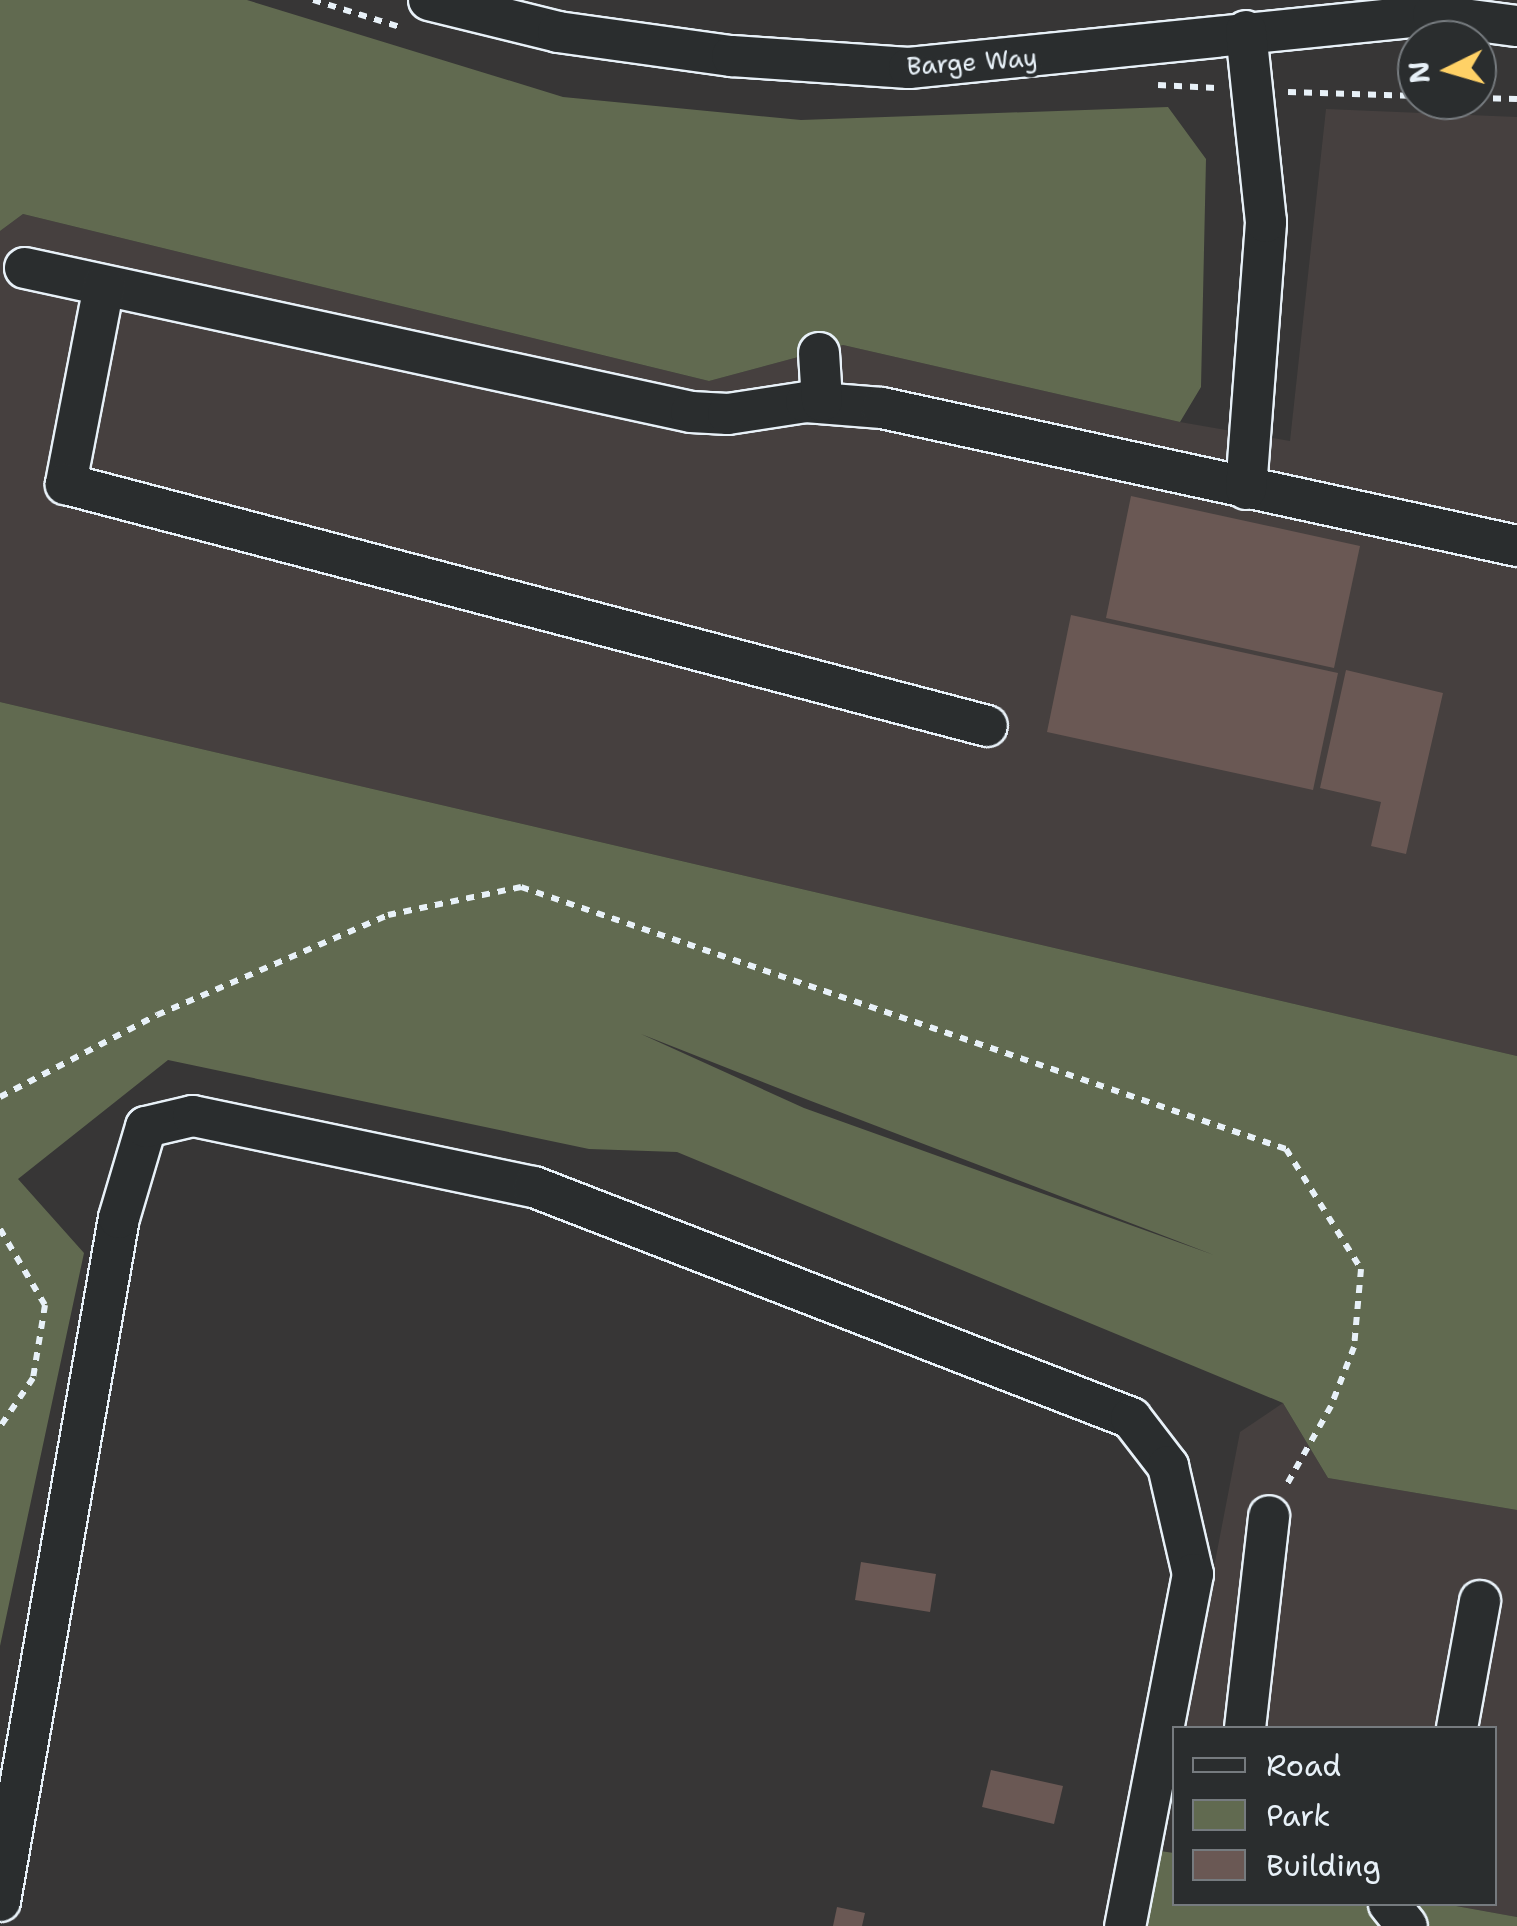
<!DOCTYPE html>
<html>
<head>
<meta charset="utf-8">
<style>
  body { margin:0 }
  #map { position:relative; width:1517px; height:1926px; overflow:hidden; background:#373636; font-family:"Shantell Sans",sans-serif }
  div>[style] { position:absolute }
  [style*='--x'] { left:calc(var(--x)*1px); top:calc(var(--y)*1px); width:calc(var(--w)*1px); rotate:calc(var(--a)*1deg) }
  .built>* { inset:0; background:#46403f }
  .green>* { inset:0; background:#616a50 }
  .building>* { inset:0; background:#6a5854 }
  .path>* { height:6px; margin-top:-3px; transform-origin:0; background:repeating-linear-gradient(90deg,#e8f1f8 0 8px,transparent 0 16px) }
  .roads { filter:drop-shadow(2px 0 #e8f1f8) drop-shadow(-2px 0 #e8f1f8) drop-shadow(0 2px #e8f1f8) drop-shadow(0 -2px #e8f1f8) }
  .minor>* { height:40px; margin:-20px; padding:0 20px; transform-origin:20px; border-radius:20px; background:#2a2d2e }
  span { translate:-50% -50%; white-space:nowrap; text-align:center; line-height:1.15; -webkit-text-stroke:8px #2a2d2e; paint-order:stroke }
  .street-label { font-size:25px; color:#e8f1f8 }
  .legend { position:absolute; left:1172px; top:1726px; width:325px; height:180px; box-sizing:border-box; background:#2a2d2e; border:2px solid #767b7f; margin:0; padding:12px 18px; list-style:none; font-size:30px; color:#e8f1f8 }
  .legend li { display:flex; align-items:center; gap:20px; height:50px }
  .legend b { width:50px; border:2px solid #767b7f }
  .north { position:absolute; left:1397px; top:20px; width:100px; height:100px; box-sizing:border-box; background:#2a2d2e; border:2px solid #767b7f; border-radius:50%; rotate:265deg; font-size:28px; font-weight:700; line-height:40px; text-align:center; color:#e8f1f8 }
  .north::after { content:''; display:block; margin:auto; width:35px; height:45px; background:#ffd166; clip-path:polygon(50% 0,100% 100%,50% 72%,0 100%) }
</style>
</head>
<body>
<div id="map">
  <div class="built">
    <div style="clip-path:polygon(1326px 109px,1517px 117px,1517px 1056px,0 702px,0 231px,23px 214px,709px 381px,843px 345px,1180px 422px,1290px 441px)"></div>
    <div style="clip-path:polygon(1283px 1403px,1328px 1478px,1517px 1510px,1517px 1917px,1445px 1904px,1494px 1904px,1494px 1728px,1183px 1728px,1240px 1432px)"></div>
  </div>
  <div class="green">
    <div style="clip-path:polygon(0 0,247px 0,563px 97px,801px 120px,1168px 107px,1206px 159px,1201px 387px,1180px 422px,843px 345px,709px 381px,23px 214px,0 231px)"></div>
    <div style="clip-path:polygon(evenodd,0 702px,1517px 1056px,1517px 1510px,1328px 1478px,1283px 1403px,677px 1152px,589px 1149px,168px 1060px,18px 1179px,84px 1253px,0 1646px,0 702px,641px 1034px,811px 1101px,1214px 1255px,804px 1108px,641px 1034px)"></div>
    <div style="clip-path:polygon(1160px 1851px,1174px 1853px,1174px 1904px,1445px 1904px,1517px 1917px,1517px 1926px,1144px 1926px)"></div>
  </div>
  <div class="building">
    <div style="clip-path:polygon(1131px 496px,1360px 546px,1334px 668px,1106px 618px)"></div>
    <div style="clip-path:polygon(1071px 615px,1338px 673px,1313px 790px,1047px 732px)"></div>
    <div style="clip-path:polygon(1346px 670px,1443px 693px,1406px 854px,1371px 846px,1381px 802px,1320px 788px)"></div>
    <div style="clip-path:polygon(861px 1562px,936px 1574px,930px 1612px,855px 1600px)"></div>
    <div style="clip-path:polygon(991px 1770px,1063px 1786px,1054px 1824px,982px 1807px)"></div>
    <div style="clip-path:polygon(837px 1907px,865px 1913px,862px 1926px,833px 1926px)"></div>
  </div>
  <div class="path">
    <div style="--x:313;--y:0;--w:94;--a:17.3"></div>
    <div style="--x:1158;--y:85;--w:58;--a:3"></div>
    <div style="--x:1288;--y:92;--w:129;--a:1.8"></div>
    <div style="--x:1477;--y:98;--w:40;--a:1.4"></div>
    <div style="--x:0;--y:1097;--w:177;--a:-27.6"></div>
    <div style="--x:157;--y:1015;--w:252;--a:-23.4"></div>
    <div style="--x:388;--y:915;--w:136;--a:-11.9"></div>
    <div style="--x:521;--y:887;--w:809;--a:18.91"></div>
    <div style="--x:1286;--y:1149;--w:142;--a:58"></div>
    <div style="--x:1361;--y:1269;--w:78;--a:95.1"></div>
    <div style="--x:1354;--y:1347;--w:63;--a:111.3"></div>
    <div style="--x:1331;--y:1406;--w:90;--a:119.4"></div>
    <div style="--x:0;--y:1229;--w:88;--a:59.4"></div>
    <div style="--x:45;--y:1305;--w:74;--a:99.3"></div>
    <div style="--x:33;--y:1378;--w:59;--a:124"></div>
  </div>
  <div class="roads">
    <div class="minor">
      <div style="--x:429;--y:0;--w:133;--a:13.9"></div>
      <div style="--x:558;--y:32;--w:176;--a:7.9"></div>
      <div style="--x:732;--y:56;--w:177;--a:3.9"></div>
      <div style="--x:909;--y:68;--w:527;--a:-5.78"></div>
      <div style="--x:1433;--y:15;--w:85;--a:7.5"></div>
      <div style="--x:25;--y:268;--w:681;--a:12.2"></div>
      <div style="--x:691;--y:412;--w:37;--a:3"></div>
      <div style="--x:728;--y:414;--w:79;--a:-8.7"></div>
      <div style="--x:806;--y:402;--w:76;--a:4.5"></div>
      <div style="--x:882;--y:408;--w:650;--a:12.26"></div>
      <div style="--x:104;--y:286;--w:202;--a:100.9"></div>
      <div style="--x:66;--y:484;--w:952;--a:14.72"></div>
      <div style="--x:819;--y:353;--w:48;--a:86.4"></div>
      <div style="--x:1246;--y:489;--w:268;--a:-85.7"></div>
      <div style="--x:1266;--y:222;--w:192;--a:-96"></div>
      <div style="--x:1245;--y:1728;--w:213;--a:-83.5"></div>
      <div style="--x:1457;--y:1728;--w:129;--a:-79.7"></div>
      <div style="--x:0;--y:1901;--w:693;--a:-80.12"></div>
      <div style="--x:119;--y:1218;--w:95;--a:-73.5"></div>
      <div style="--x:146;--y:1127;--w:48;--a:-13.2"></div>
      <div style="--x:193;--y:1116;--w:348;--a:11.8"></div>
      <div style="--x:534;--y:1187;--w:640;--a:21.15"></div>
      <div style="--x:1131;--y:1418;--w:61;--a:52.4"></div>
      <div style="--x:1168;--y:1466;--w:111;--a:77"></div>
      <div style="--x:1193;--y:1574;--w:359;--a:100.9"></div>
      <div style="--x:1389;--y:1904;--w:28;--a:51"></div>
    </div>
  </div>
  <div class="street-label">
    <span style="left:972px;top:62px;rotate:-4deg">Barge Way</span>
  </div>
  <ul class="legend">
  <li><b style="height:12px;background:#2a2d2e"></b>Road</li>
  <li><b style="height:28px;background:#616a50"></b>Park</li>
  <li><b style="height:28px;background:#6a5854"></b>Building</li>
  </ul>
  <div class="north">N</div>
</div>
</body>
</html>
